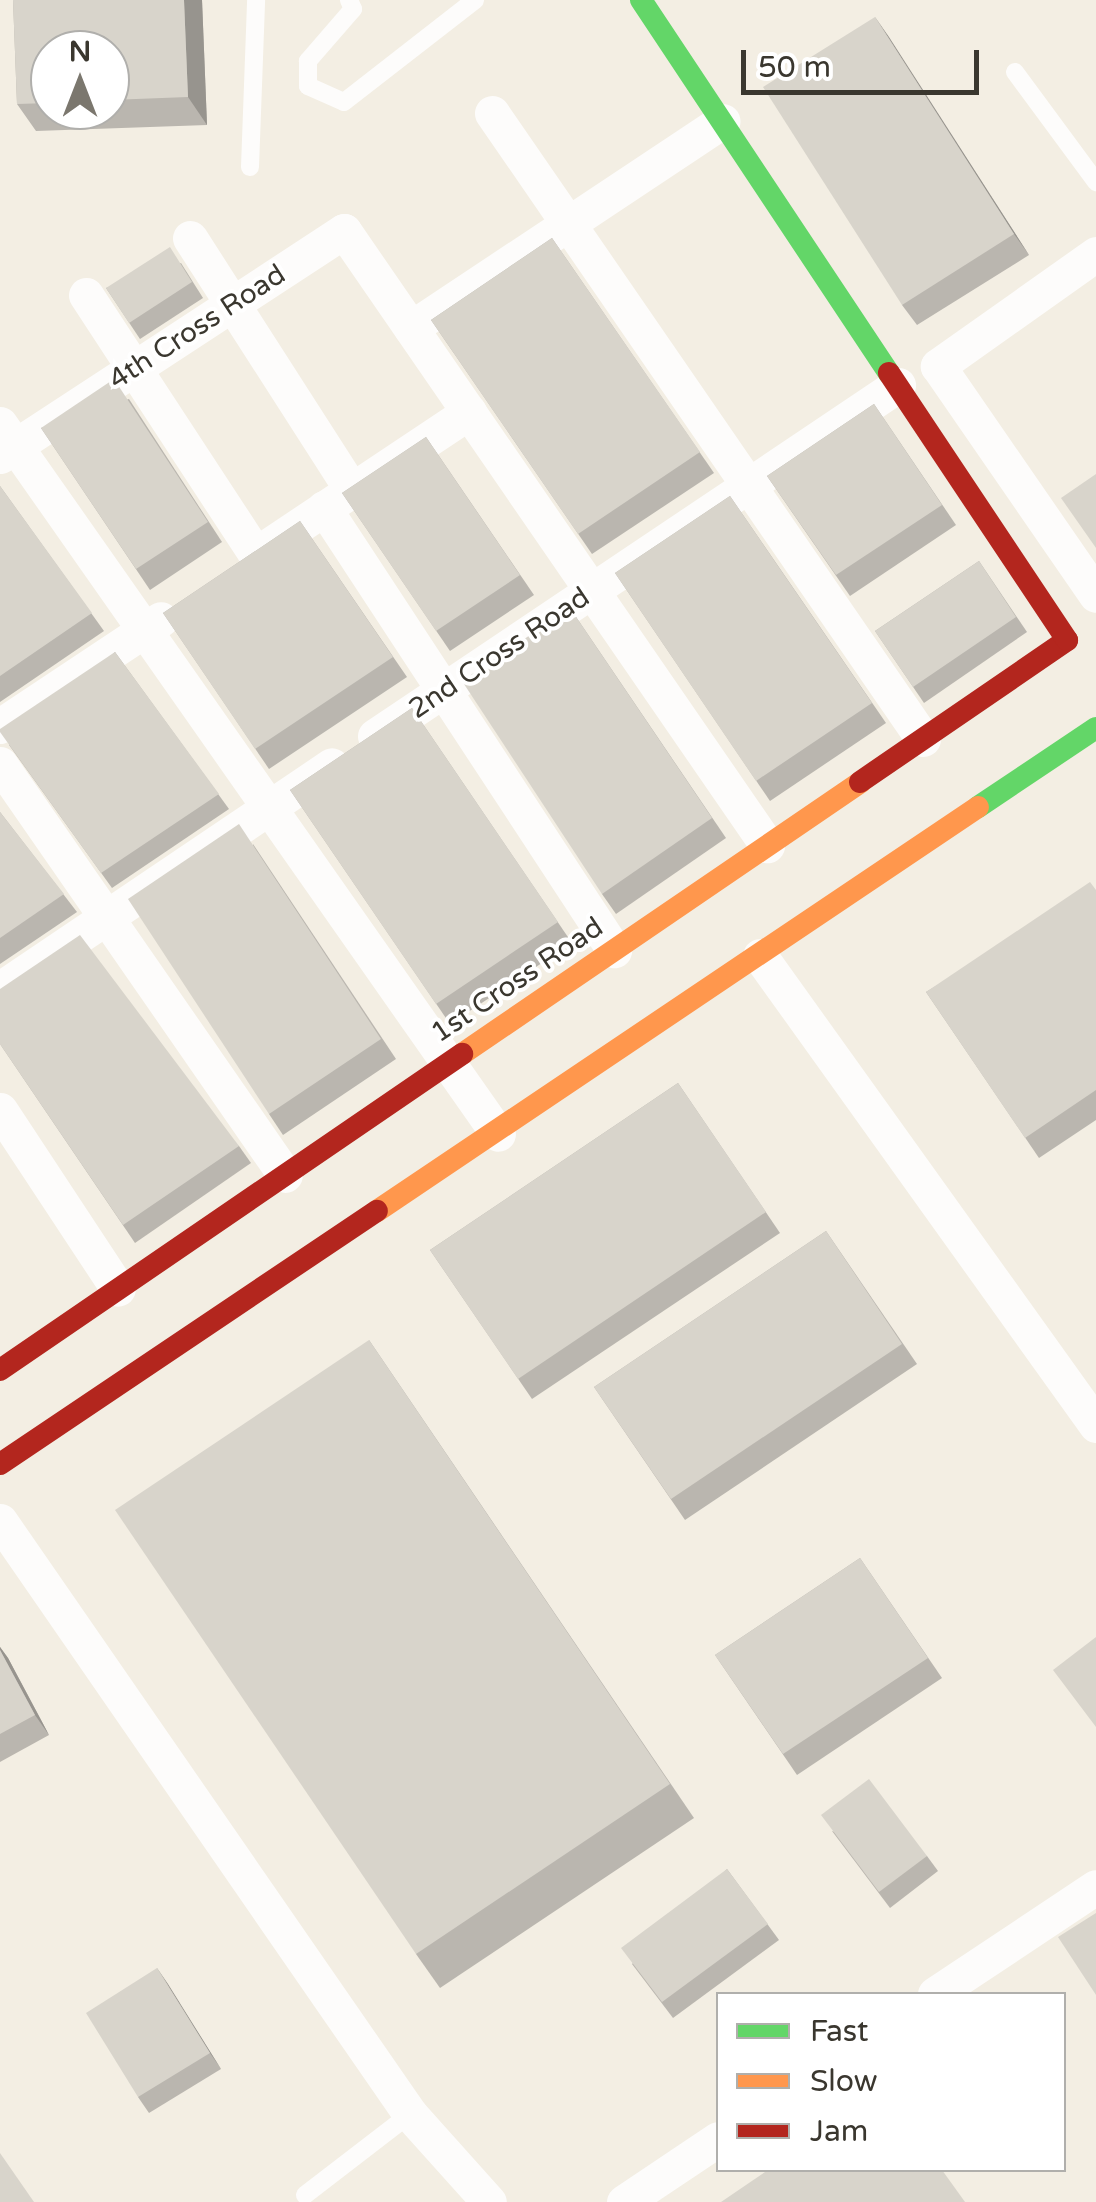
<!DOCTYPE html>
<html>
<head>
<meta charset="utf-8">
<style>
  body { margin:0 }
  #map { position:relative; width:1096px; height:2202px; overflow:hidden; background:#f3eee3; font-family:"Varela Round",sans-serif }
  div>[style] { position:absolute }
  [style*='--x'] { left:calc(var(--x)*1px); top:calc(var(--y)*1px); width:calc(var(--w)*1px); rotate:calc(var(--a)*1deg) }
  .lane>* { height:18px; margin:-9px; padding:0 9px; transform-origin:9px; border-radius:9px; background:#fdfcfb }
  .street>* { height:35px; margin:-17.5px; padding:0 17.5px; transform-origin:17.5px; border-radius:17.5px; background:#fdfcfb }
  .fast>* { height:22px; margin:-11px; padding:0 11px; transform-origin:11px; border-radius:11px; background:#63d668 }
  .slow>* { height:22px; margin:-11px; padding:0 11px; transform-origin:11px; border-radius:11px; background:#ff974d }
  .jam>* { height:22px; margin:-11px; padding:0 11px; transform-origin:11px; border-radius:11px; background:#b3261e }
  .wall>* { inset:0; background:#bab6af }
  .shaded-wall>* { inset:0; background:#97948e }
  .building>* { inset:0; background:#d8d4cb }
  span { translate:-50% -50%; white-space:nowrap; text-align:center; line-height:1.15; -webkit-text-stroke:8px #fff; paint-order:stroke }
  .street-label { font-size:28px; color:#3a372f }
  .legend { position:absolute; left:716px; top:1992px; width:350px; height:180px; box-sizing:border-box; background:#fff; border:2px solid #b0afac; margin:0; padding:12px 18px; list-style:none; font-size:30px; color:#3a372f }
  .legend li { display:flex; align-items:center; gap:20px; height:50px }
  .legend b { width:50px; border:2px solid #b0afac }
  .north { position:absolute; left:30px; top:30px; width:100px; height:100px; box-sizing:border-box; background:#fff; border:2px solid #b0afac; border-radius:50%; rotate:0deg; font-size:28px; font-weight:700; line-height:40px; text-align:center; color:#3a372f }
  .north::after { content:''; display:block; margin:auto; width:35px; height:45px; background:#7b776e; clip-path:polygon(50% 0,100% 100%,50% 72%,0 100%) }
  .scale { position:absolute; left:741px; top:50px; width:238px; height:45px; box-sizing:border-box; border:5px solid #3a372f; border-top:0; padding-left:12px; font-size:30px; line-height:35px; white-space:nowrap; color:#3a372f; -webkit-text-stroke:8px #fff; paint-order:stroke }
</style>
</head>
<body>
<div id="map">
  <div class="lane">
    <div style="--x:349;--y:0;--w:10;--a:66"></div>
    <div style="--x:353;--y:9;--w:69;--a:130.9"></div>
    <div style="--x:308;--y:61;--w:25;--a:90"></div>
    <div style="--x:308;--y:86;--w:39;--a:24"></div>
    <div style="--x:344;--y:102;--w:166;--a:-37.9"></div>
    <div style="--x:1015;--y:72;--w:137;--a:53.6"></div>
    <div style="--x:250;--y:167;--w:167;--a:-87.9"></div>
    <div style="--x:305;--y:2195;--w:133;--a:-37.6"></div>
  </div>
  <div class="street">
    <div style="--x:492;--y:113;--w:760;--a:55.45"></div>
    <div style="--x:190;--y:238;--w:300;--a:57.3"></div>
    <div style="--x:1096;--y:254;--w:194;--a:144.7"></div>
    <div style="--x:938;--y:366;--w:278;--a:55.4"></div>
    <div style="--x:86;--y:295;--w:311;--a:56.8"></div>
    <div style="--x:411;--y:328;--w:374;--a:-33.6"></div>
    <div style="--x:0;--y:424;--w:867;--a:54.95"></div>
    <div style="--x:0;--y:456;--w:411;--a:-33.2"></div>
    <div style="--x:344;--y:231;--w:746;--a:55.44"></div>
    <div style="--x:324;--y:508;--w:529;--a:56.73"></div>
    <div style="--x:262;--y:550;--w:249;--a:-33.7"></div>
    <div style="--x:0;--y:726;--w:193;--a:-33.6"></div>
    <div style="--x:375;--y:736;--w:630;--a:-33.87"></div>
    <div style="--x:0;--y:764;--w:500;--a:55.26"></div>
    <div style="--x:760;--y:956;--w:577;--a:54.38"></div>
    <div style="--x:0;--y:989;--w:400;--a:-34"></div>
    <div style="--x:0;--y:1110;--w:214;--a:56.6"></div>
    <div style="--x:0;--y:1521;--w:721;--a:55.34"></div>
    <div style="--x:410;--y:2114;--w:118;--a:48.1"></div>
    <div style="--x:935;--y:1994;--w:193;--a:-33.6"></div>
    <div style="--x:624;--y:2202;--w:113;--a:-33.8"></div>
  </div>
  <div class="fast">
    <div style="--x:641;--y:0;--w:448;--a:56.4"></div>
    <div style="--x:978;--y:807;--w:142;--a:-33.8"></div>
  </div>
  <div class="slow">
    <div style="--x:462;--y:1054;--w:482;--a:-34.3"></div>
    <div style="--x:377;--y:1211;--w:724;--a:-33.91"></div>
  </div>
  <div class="jam">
    <div style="--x:860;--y:782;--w:251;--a:-34.4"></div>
    <div style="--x:1067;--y:640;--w:321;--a:-123.7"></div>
    <div style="--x:0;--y:1370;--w:560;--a:-34.37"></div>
    <div style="--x:0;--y:1464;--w:454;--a:-33.9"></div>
  </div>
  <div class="wall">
    <div style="clip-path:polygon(evenodd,13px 0,202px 0,207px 125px,36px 131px,17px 104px,13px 0,50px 50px,110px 50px,110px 110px,50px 110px,50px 50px)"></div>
    <div style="clip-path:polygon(875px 17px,1029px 255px,917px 325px,902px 305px)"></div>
    <div style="clip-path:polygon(552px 238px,714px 473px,592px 554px,431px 320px)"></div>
    <div style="clip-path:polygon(181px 263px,203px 298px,140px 339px,106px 288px)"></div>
    <div style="clip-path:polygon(129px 399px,222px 542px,150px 590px,41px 428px)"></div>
    <div style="clip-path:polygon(874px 404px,956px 525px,850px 596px,767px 476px)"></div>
    <div style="clip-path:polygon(426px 437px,534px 595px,450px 651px,342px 493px)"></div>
    <div style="clip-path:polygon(0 486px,104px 631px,0 702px)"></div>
    <div style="clip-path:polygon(730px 496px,886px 723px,770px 801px,615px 573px)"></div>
    <div style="clip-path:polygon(300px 521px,407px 677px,269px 769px,163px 613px)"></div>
    <div style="clip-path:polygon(979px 561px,1027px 632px,924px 703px,875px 631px)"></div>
    <div style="clip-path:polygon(570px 608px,726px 838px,616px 914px,602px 894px)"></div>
    <div style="clip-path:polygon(115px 652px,229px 809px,112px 888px,9px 745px)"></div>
    <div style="clip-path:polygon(412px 708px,572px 943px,450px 1024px,290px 790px)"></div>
    <div style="clip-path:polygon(0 812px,77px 912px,0 964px)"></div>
    <div style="clip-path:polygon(253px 844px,396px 1059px,283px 1135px,269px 1114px)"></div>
    <div style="clip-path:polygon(1096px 890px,1096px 1120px,1039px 1158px,926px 992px)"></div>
    <div style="clip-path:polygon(0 1044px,239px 1146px,251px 1163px,135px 1243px)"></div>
    <div style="clip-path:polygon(678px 1083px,780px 1233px,532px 1399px,430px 1250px)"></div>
    <div style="clip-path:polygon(826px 1231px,917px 1364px,685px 1520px,594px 1387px)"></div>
    <div style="clip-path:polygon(369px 1340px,694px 1818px,440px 1988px,416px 1954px)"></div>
    <div style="clip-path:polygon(860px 1558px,942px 1678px,797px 1775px,715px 1655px)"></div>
    <div style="clip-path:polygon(0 1647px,8px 1658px,49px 1735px,0 1762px)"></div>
    <div style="clip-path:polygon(832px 1831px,927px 1856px,938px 1871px,890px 1908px)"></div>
    <div style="clip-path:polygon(727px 1869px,779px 1940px,673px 2018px,632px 1964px)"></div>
    <div style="clip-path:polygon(157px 1968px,221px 2069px,149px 2113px,138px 2097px)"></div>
  </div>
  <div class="shaded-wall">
    <div style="clip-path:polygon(184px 0,202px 0,207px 125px,188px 97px)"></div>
    <div style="clip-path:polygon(875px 17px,889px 37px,1029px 255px,1014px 234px)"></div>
    <div style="clip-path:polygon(0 1647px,8px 1658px,49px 1735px,35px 1715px,0 1650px)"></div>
    <div style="clip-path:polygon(157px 1968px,168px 1984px,221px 2069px,210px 2053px)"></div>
  </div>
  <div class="building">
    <div style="clip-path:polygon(13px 0,184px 0,188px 97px,110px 100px,110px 50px,50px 50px,50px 103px,17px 104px)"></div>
    <div style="clip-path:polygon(875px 17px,1014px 234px,902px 305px,763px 87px)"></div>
    <div style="clip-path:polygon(552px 238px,700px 452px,578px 534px,431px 320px)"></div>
    <div style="clip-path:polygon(170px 247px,192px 282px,129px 323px,106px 288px)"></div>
    <div style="clip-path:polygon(114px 379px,208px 522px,136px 569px,41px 428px)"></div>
    <div style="clip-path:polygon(874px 404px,942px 505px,836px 575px,767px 476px)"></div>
    <div style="clip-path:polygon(426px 437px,520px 575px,436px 631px,342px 493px)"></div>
    <div style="clip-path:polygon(1096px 474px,1096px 548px,1061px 498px)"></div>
    <div style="clip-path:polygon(0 486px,92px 613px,0 676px)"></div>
    <div style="clip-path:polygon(730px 496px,872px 703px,756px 781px,615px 573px)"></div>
    <div style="clip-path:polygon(300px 521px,393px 657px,255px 749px,163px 613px)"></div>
    <div style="clip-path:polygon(979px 561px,1016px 617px,913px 687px,875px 631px)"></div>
    <div style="clip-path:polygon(570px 608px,712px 818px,602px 894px,462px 681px)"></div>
    <div style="clip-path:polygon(115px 652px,219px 794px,101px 873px,0 732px,0 729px)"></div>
    <div style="clip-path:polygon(412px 708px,558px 922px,436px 1004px,290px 790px)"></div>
    <div style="clip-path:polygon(0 812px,64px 894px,0 938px)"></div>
    <div style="clip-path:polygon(239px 824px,381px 1039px,269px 1114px,128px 899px)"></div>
    <div style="clip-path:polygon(1090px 882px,1096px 890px,1096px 1090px,1025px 1138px,926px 992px)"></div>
    <div style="clip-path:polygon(80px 935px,239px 1146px,123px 1225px,0 1044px,0 989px)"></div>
    <div style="clip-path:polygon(678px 1083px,766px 1212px,518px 1379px,430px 1250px)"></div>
    <div style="clip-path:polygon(826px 1231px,902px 1344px,671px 1499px,594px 1387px)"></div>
    <div style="clip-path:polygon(369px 1340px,670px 1784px,416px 1954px,115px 1510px)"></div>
    <div style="clip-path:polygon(860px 1558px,928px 1658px,783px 1754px,715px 1655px)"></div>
    <div style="clip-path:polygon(1096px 1637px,1096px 1727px,1053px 1670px)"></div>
    <div style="clip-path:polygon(0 1650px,35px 1715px,0 1734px)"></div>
    <div style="clip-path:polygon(869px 1779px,927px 1856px,879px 1892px,821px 1815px)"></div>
    <div style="clip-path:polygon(727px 1869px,768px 1924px,662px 2002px,621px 1948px)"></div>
    <div style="clip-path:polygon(1096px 1913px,1096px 1995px,1058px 1937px)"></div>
    <div style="clip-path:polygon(157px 1968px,210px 2053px,138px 2097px,86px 2013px)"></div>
    <div style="clip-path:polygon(0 2153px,34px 2202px,0 2202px)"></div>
    <div style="clip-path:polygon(768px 2170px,942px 2170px,965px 2202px,721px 2202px)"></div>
  </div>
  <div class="street-label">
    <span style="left:197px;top:327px;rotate:-33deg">4th Cross Road</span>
    <span style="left:499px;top:653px;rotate:-34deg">2nd Cross Road</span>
    <span style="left:517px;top:980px;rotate:-34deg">1st Cross Road</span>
  </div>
  <ul class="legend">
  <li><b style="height:12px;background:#63d668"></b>Fast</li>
  <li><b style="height:12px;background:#ff974d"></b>Slow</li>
  <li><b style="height:12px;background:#b3261e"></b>Jam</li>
  </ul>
  <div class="north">N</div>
  <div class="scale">50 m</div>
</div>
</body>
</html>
